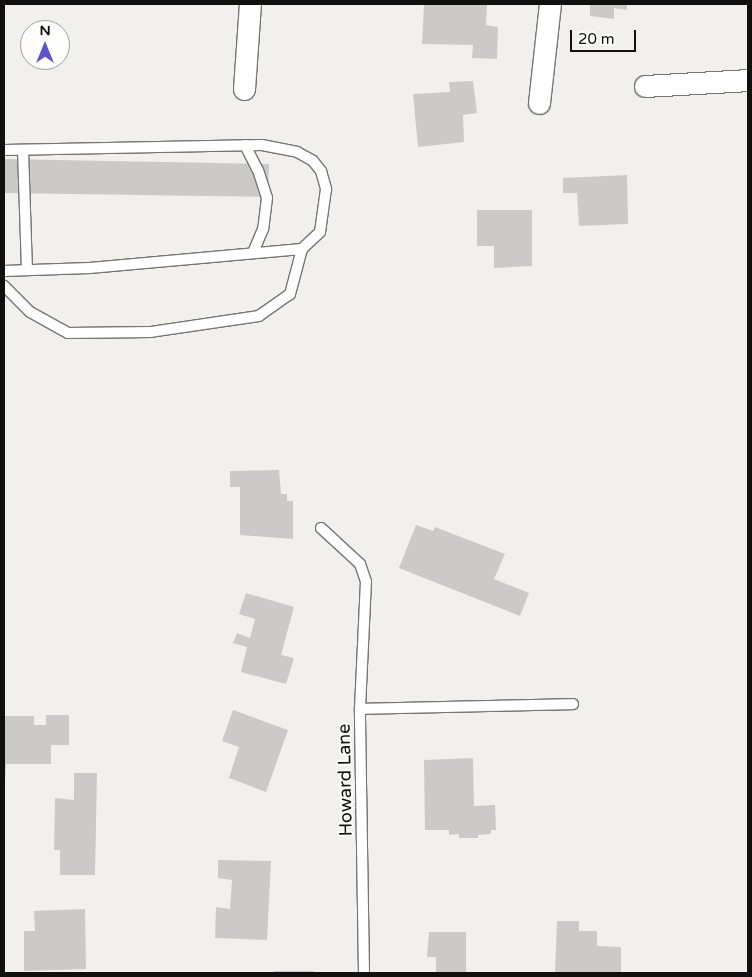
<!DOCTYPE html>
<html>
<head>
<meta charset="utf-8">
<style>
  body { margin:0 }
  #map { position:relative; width:752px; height:977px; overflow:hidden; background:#f2f0ed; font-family:"Varela Round",sans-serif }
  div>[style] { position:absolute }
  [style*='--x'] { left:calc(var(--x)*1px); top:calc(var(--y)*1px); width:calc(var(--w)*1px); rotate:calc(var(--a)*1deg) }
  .building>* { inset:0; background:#cccac8 }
  .roads { filter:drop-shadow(1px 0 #777572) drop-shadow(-1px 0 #777572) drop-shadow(0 1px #777572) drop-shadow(0 -1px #777572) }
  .service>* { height:10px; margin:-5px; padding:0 5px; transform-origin:5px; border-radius:5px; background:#fff }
  .minor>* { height:21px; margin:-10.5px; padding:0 10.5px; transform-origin:10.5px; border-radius:10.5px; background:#fff }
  span { translate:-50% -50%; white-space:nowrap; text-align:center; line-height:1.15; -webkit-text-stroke:4px #fffdfb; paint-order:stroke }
  .street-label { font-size:18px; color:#10100f }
  .frame { position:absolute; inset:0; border:5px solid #10100f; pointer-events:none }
  .north { position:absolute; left:20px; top:20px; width:50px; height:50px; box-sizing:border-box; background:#fffdfb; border:1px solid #9f9e9d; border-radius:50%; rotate:0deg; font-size:14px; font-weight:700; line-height:20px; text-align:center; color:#10100f }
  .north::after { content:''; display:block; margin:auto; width:18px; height:22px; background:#5f53cc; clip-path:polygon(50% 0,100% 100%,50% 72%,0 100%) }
  .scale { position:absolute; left:570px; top:30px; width:66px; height:22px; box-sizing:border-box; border:2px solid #10100f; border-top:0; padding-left:6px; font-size:15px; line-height:18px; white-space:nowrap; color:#10100f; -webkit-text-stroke:4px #fffdfb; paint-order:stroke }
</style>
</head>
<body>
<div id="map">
  <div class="building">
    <div style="clip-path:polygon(424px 4px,487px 4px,486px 25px,498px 27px,497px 59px,472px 58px,473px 45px,422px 44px)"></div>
    <div style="clip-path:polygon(590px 4px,627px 4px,627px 10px,614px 8px,614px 19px,590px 16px)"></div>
    <div style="clip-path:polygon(473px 81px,477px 113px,463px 115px,464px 142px,418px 147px,413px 94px,450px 92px,449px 82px)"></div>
    <div style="clip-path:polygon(4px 159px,269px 164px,268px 197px,4px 193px)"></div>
    <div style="clip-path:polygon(627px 175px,628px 224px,579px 226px,577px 193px,563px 193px,563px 178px)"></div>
    <div style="clip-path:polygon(477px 210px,532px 210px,532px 266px,494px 268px,494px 246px,477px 246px)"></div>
    <div style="clip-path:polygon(279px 470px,281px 494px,287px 494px,287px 501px,293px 501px,293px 539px,240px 535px,240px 487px,230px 487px,230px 471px)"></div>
    <div style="clip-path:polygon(416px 525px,433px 531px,435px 527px,505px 554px,494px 579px,529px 593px,520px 616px,399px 568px)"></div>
    <div style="clip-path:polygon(246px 593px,294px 607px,281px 655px,294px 658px,286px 684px,241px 672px,247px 647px,233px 643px,237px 633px,250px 638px,255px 619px,239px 614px)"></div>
    <div style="clip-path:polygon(233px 710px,288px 730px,266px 792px,229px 778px,239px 747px,222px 741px)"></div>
    <div style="clip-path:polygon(46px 715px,69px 715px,69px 745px,51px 745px,51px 764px,6px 764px,4px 798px,4px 716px,34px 716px,34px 725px,46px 725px)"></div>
    <div style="clip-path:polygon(473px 758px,474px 806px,495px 805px,496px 830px,491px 830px,491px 834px,478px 835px,478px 838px,459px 838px,459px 834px,449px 835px,449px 830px,425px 830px,424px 760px)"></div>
    <div style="clip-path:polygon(74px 773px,97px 773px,95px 875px,60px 875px,60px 850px,54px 850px,55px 798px,74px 800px)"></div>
    <div style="clip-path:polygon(218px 860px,271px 861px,267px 940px,215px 938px,216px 907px,230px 909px,232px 880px,218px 878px)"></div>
    <div style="clip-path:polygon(85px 909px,86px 969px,24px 971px,24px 931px,35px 931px,34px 911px)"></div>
    <div style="clip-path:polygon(557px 921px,579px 921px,579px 931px,597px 931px,597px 946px,621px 947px,621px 973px,555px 973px)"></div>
    <div style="clip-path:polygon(429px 932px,466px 932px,466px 973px,436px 973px,436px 957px,427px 957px)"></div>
    <div style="clip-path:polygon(274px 971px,314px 971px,314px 973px,274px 973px)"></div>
  </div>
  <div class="roads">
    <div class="service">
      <div style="--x:245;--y:145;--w:28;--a:63"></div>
      <div style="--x:258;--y:170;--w:29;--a:72"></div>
      <div style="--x:267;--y:198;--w:31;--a:97"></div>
      <div style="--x:263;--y:229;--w:26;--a:113"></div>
      <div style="--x:4;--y:150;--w:258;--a:-1.1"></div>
      <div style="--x:262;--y:145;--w:36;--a:11"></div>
      <div style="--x:297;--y:152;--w:18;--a:29"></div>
      <div style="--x:313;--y:161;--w:13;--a:51"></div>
      <div style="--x:321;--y:171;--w:19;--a:74"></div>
      <div style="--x:326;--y:189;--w:43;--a:97.9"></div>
      <div style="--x:320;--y:232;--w:25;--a:137"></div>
      <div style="--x:302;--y:249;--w:47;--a:104.9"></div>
      <div style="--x:290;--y:294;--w:38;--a:145"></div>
      <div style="--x:259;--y:316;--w:109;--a:171.6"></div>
      <div style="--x:151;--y:332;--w:83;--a:179.3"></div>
      <div style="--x:68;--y:333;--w:43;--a:-151.1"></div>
      <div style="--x:30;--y:312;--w:37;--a:-135"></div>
      <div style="--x:23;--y:150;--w:120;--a:88.1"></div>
      <div style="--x:4;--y:271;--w:85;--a:-2"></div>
      <div style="--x:89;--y:268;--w:214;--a:-5.1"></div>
      <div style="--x:321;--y:528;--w:53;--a:42.7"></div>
      <div style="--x:360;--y:564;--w:18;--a:71"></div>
      <div style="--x:366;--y:581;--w:128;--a:92.7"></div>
      <div style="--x:364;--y:973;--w:264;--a:-90.9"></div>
      <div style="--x:360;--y:709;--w:213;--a:-1.3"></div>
    </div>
    <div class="minor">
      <div style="--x:645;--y:86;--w:103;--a:-3.3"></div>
      <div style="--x:244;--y:89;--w:85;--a:-86"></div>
      <div style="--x:539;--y:103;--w:100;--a:-83.7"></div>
    </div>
  </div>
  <div class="street-label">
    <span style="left:345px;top:780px;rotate:-91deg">Howard Lane</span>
  </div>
  <div class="frame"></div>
  <div class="north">N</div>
  <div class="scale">20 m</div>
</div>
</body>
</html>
